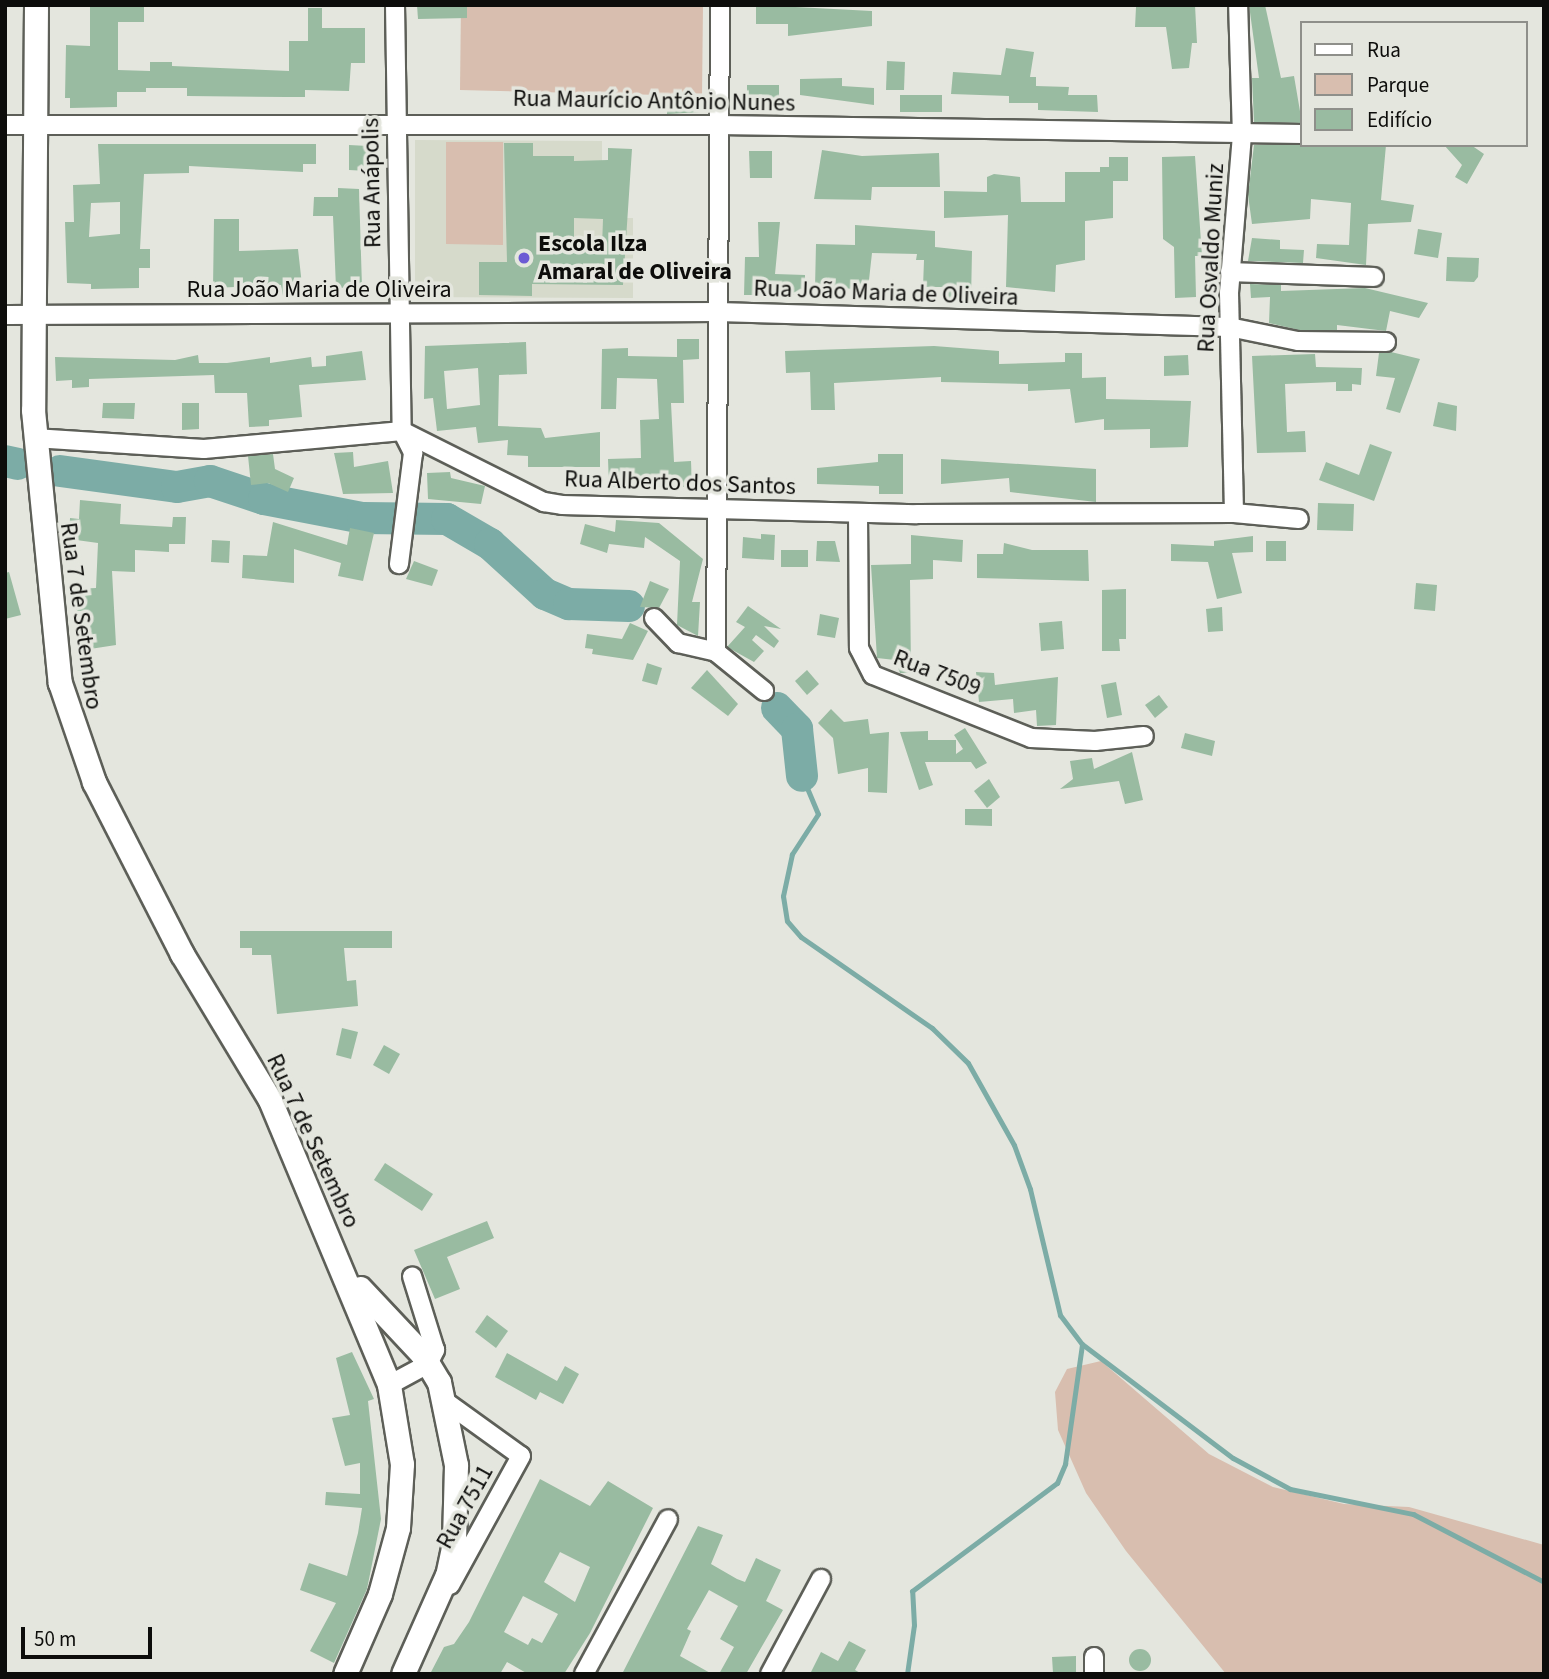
<!DOCTYPE html>
<html>
<head>
<meta charset="utf-8">
<style>
  body { margin:0 }
  #map { position:relative; width:1549px; height:1679px; overflow:hidden; background:#e4e6de; font-family:"Source Sans 3",sans-serif }
  div>[style] { position:absolute }
  [style*='--x'] { left:calc(var(--x)*1px); top:calc(var(--y)*1px); width:calc(var(--w)*1px); rotate:calc(var(--a)*1deg) }
  .built>* { inset:0; background:#d6dacb }
  .green>* { inset:0; background:#d8beaf }
  .stream>* { height:5px; margin:-2.5px; padding:0 2.5px; transform-origin:2.5px; border-radius:2.5px; background:#7caca6 }
  .river>* { height:32px; margin:-16px; padding:0 16px; transform-origin:16px; border-radius:16px; background:#7caca6 }
  .building>* { inset:0; background:#99bba1 }
  .round { border-radius:50% }
  .roads { filter:drop-shadow(2px 0 #5d5f58) drop-shadow(-2px 0 #5d5f58) drop-shadow(0 2px #5d5f58) drop-shadow(0 -2px #5d5f58) }
  .minor>* { height:18px; margin:-9px; padding:0 9px; transform-origin:9px; border-radius:9px; background:#fff }
  .tertiary>* { height:23px; margin:-11.5px; padding:0 11.5px; transform-origin:11.5px; border-radius:11.5px; background:#fff }
  .dots>* { width:19px; height:19px; translate:-50% -50%; box-sizing:border-box; border:4px solid #e4e6de; border-radius:50% }
  span { translate:-50% -50%; white-space:nowrap; text-align:center; line-height:1.15; -webkit-text-stroke:7px #e4e6de; paint-order:stroke }
  .street-label { font-size:24px; color:#0d0d0b }
  .poi-label { font-size:24px; color:#0d0d0b; font-weight:700 }
  .left { translate:0 -50%; text-align:left }
  .frame { position:absolute; inset:0; border:7px solid #0d0d0b; pointer-events:none }
  .legend { position:absolute; left:1300px; top:21px; width:228px; height:126px; box-sizing:border-box; background:#e4e6de; border:2px solid #8e8f8a; margin:0; padding:9px 12px; list-style:none; font-size:21px; color:#0d0d0b }
  .legend li { display:flex; align-items:center; gap:14px; height:35px }
  .legend b { width:35px; border:2px solid #8e8f8a }
  .scale { position:absolute; left:21px; top:1627px; width:131px; height:32px; box-sizing:border-box; border:4px solid #0d0d0b; border-top:0; padding-left:9px; font-size:21px; line-height:24px; white-space:nowrap; color:#0d0d0b; -webkit-text-stroke:5px #e4e6de; paint-order:stroke }
</style>
</head>
<body>
<div id="map">
  <div class="built">
    <div style="clip-path:polygon(415px 140px,602px 141px,602px 218px,633px 218px,633px 298px,415px 297px)"></div>
  </div>
  <div class="green">
    <div style="clip-path:polygon(461px 5px,703px 5px,702px 96px,460px 90px)"></div>
    <div style="clip-path:polygon(446px 142px,503px 142px,503px 245px,446px 244px)"></div>
    <div style="clip-path:polygon(1101px 1361px,1209px 1454px,1273px 1487px,1344px 1504px,1409px 1507px,1544px 1545px,1544px 1674px,1226px 1674px,1126px 1551px,1086px 1493px,1058px 1430px,1055px 1392px,1067px 1369px)"></div>
  </div>
  <div class="stream">
    <div style="--x:802;--y:776;--w:41;--a:67.2"></div>
    <div style="--x:818;--y:814;--w:48;--a:123"></div>
    <div style="--x:792;--y:854;--w:43;--a:102.1"></div>
    <div style="--x:783;--y:896;--w:25;--a:81"></div>
    <div style="--x:787;--y:921;--w:21;--a:49"></div>
    <div style="--x:801;--y:937;--w:160;--a:34.8"></div>
    <div style="--x:932;--y:1028;--w:50;--a:44.2"></div>
    <div style="--x:968;--y:1063;--w:94;--a:60.7"></div>
    <div style="--x:1014;--y:1145;--w:47;--a:70"></div>
    <div style="--x:1030;--y:1189;--w:130;--a:76.6"></div>
    <div style="--x:1060;--y:1315;--w:36;--a:53"></div>
    <div style="--x:1082;--y:1344;--w:189;--a:37.1"></div>
    <div style="--x:1233;--y:1458;--w:65;--a:28.5"></div>
    <div style="--x:1290;--y:1489;--w:126;--a:11.5"></div>
    <div style="--x:1413;--y:1514;--w:148;--a:27.4"></div>
    <div style="--x:907;--y:1674;--w:49;--a:-81.9"></div>
    <div style="--x:914;--y:1625;--w:34;--a:-93"></div>
    <div style="--x:912;--y:1591;--w:181;--a:-36.7"></div>
    <div style="--x:1057;--y:1483;--w:21;--a:-67"></div>
    <div style="--x:1065;--y:1464;--w:121;--a:-81.9"></div>
  </div>
  <div class="river">
    <div style="--x:5;--y:461;--w:13;--a:13"></div>
    <div style="--x:60;--y:471;--w:118;--a:7.8"></div>
    <div style="--x:177;--y:487;--w:34;--a:-10"></div>
    <div style="--x:210;--y:481;--w:57;--a:18.4"></div>
    <div style="--x:264;--y:499;--w:101;--a:10.9"></div>
    <div style="--x:363;--y:518;--w:84;--a:0.7"></div>
    <div style="--x:447;--y:519;--w:50;--a:30.2"></div>
    <div style="--x:490;--y:544;--w:74;--a:42.3"></div>
    <div style="--x:545;--y:594;--w:26;--a:23"></div>
    <div style="--x:569;--y:604;--w:60;--a:1.9"></div>
    <div style="--x:777;--y:708;--w:29;--a:46"></div>
    <div style="--x:797;--y:729;--w:47;--a:83.9"></div>
  </div>
  <div class="building">
    <div style="clip-path:polygon(90px 5px,144px 5px,144px 22px,118px 22px,118px 70px,150px 71px,150px 62px,172px 62px,172px 66px,289px 71px,289px 41px,308px 41px,308px 8px,322px 8px,322px 28px,365px 28px,365px 63px,351px 63px,349px 91px,305px 90px,305px 97px,286px 97px,187px 96px,187px 88px,146px 88px,146px 92px,117px 92px,117px 107px,70px 108px,70px 98px,65px 98px,66px 45px,90px 46px)"></div>
    <div style="clip-path:polygon(417px 5px,467px 5px,467px 18px,418px 19px)"></div>
    <div style="clip-path:polygon(756px 5px,872px 11px,872px 26px,788px 36px,788px 24px,756px 24px)"></div>
    <div style="clip-path:polygon(1195px 5px,1197px 43px,1192px 43px,1189px 68px,1172px 69px,1166px 27px,1135px 27px,1136px 7px)"></div>
    <div style="clip-path:polygon(1249px 5px,1265px 5px,1281px 78px,1294px 76px,1302px 123px,1254px 122px,1252px 78px,1259px 78px)"></div>
    <div style="clip-path:polygon(1006px 48px,1034px 52px,1030px 77px,1036px 77px,1036px 86px,1069px 87px,1068px 95px,1097px 95px,1098px 112px,1038px 110px,1038px 103px,1009px 103px,1009px 96px,951px 94px,953px 72px,1001px 75px)"></div>
    <div style="clip-path:polygon(887px 61px,905px 62px,904px 90px,886px 90px)"></div>
    <div style="clip-path:polygon(842px 78px,842px 86px,874px 88px,874px 105px,800px 95px,800px 79px)"></div>
    <div style="clip-path:polygon(747px 85px,779px 85px,779px 106px,747px 112px)"></div>
    <div style="clip-path:polygon(900px 95px,942px 95px,942px 112px,900px 112px)"></div>
    <div style="clip-path:polygon(668px 98px,701px 99px,701px 112px,667px 114px)"></div>
    <div style="clip-path:polygon(evenodd,504px 143px,533px 143px,533px 156px,574px 156px,574px 161px,608px 160px,608px 148px,632px 149px,623px 285px,532px 284px,532px 296px,479px 295px,479px 262px,507px 262px,504px 143px,574px 218px,603px 219px,602px 247px,574px 248px,574px 218px)"></div>
    <div style="clip-path:polygon(evenodd,98px 144px,316px 144px,316px 164px,303px 164px,303px 172px,189px 166px,189px 173px,144px 174px,140px 249px,150px 249px,150px 268px,139px 268px,139px 288px,91px 289px,91px 284px,67px 283px,65px 222px,74px 222px,73px 185px,100px 184px,98px 144px,120px 202px,120px 234px,89px 237px,91px 203px,120px 202px)"></div>
    <div style="clip-path:polygon(349px 145px,368px 146px,368px 171px,349px 170px)"></div>
    <div style="clip-path:polygon(1254px 145px,1386px 145px,1381px 200px,1414px 205px,1411px 222px,1368px 224px,1366px 265px,1316px 258px,1317px 244px,1349px 245px,1351px 203px,1311px 199px,1310px 219px,1252px 224px,1248px 195px)"></div>
    <div style="clip-path:polygon(1444px 145px,1471px 145px,1484px 154px,1467px 184px,1455px 177px,1462px 165px)"></div>
    <div style="clip-path:polygon(822px 150px,862px 156px,939px 153px,940px 187px,872px 187px,871px 200px,814px 199px)"></div>
    <div style="clip-path:polygon(749px 151px,772px 151px,772px 178px,750px 178px)"></div>
    <div style="clip-path:polygon(1195px 156px,1202px 256px,1195px 256px,1196px 297px,1175px 298px,1174px 247px,1163px 239px,1162px 157px)"></div>
    <div style="clip-path:polygon(1109px 157px,1128px 157px,1128px 181px,1113px 181px,1113px 218px,1085px 221px,1085px 260px,1056px 265px,1055px 292px,1006px 287px,1008px 215px,944px 218px,944px 191px,987px 192px,987px 177px,994px 174px,1020px 177px,1021px 202px,1065px 202px,1065px 172px,1100px 172px,1100px 167px,1109px 167px)"></div>
    <div style="clip-path:polygon(338px 188px,359px 189px,362px 287px,336px 288px,333px 216px,313px 216px,314px 197px,338px 197px)"></div>
    <div style="clip-path:polygon(214px 219px,239px 219px,239px 251px,298px 249px,303px 294px,283px 296px,281px 285px,213px 288px)"></div>
    <div style="clip-path:polygon(758px 222px,780px 222px,775px 274px,805px 275px,805px 295px,744px 295px,745px 257px,759px 257px)"></div>
    <div style="clip-path:polygon(855px 225px,935px 231px,935px 247px,972px 251px,971px 301px,944px 301px,944px 287px,923px 287px,924px 260px,916px 260px,917px 254px,872px 253px,868px 289px,815px 288px,816px 244px,855px 245px)"></div>
    <div style="clip-path:polygon(1418px 229px,1442px 233px,1438px 258px,1414px 254px)"></div>
    <div style="clip-path:polygon(1252px 238px,1280px 240px,1280px 249px,1304px 250px,1303px 263px,1248px 261px)"></div>
    <div style="clip-path:polygon(1447px 257px,1479px 258px,1478px 277px,1474px 282px,1446px 281px)"></div>
    <div style="clip-path:polygon(1250px 284px,1281px 285px,1281px 291px,1365px 288px,1428px 303px,1419px 318px,1390px 311px,1386px 331px,1337px 325px,1337px 330px,1299px 330px,1269px 323px,1270px 297px,1251px 298px)"></div>
    <div style="clip-path:polygon(677px 339px,699px 339px,699px 359px,683px 360px,684px 403px,671px 403px,674px 462px,691px 461px,692px 487px,609px 487px,608px 459px,641px 458px,640px 420px,659px 419px,657px 379px,617px 378px,616px 409px,601px 409px,602px 349px,628px 348px,628px 356px,677px 357px)"></div>
    <div style="clip-path:polygon(evenodd,526px 342px,527px 374px,499px 375px,498px 426px,541px 428px,545px 438px,600px 432px,600px 467px,528px 467px,528px 456px,507px 455px,508px 440px,478px 443px,476px 427px,437px 431px,433px 398px,424px 399px,425px 346px,526px 342px,478px 368px,480px 405px,447px 409px,444px 371px,478px 368px)"></div>
    <div style="clip-path:polygon(934px 346px,999px 351px,999px 364px,1065px 362px,1065px 353px,1082px 353px,1082px 378px,1106px 377px,1106px 399px,1191px 401px,1188px 447px,1150px 448px,1150px 429px,1104px 430px,1104px 419px,1075px 423px,1070px 389px,1028px 391px,1028px 384px,941px 382px,941px 377px,834px 383px,835px 410px,811px 410px,810px 372px,786px 373px,785px 351px)"></div>
    <div style="clip-path:polygon(362px 351px,366px 380px,299px 385px,302px 417px,269px 420px,269px 426px,249px 427px,247px 393px,215px 393px,214px 375px,89px 379px,89px 387px,72px 388px,72px 380px,56px 381px,55px 357px,175px 360px,198px 355px,199px 363px,227px 363px,270px 357px,270px 363px,311px 357px,312px 367px,326px 366px,326px 356px)"></div>
    <div style="clip-path:polygon(1391px 352px,1420px 359px,1400px 413px,1386px 409px,1395px 378px,1376px 376px,1379px 353px)"></div>
    <div style="clip-path:polygon(1315px 354px,1316px 367px,1362px 368px,1361px 385px,1352px 384px,1352px 391px,1336px 391px,1336px 382px,1285px 384px,1287px 432px,1305px 431px,1306px 452px,1257px 453px,1252px 356px)"></div>
    <div style="clip-path:polygon(1188px 355px,1189px 375px,1164px 376px,1164px 356px)"></div>
    <div style="clip-path:polygon(1438px 402px,1457px 406px,1456px 431px,1433px 426px)"></div>
    <div style="clip-path:polygon(103px 403px,135px 403px,134px 419px,102px 418px)"></div>
    <div style="clip-path:polygon(182px 403px,199px 403px,199px 429px,182px 430px)"></div>
    <div style="clip-path:polygon(1370px 444px,1392px 452px,1374px 501px,1319px 480px,1326px 462px,1359px 475px)"></div>
    <div style="clip-path:polygon(353px 452px,354px 467px,388px 461px,393px 493px,343px 494px,334px 453px)"></div>
    <div style="clip-path:polygon(273px 454px,275px 469px,294px 478px,288px 492px,268px 483px,251px 485px,248px 456px)"></div>
    <div style="clip-path:polygon(878px 454px,903px 454px,903px 494px,879px 494px,879px 486px,817px 484px,817px 468px,878px 462px)"></div>
    <div style="clip-path:polygon(941px 459px,1096px 469px,1096px 502px,1010px 492px,1009px 478px,941px 484px)"></div>
    <div style="clip-path:polygon(450px 472px,451px 478px,485px 486px,481px 504px,428px 499px,427px 473px)"></div>
    <div style="clip-path:polygon(80px 500px,121px 504px,120px 524px,172px 527px,173px 517px,186px 517px,185px 544px,169px 544px,169px 552px,135px 550px,135px 572px,112px 571px,116px 645px,90px 649px,85px 611px,76px 611px,75px 589px,96px 588px,98px 543px,69px 539px,70px 518px,79px 519px)"></div>
    <div style="clip-path:polygon(1318px 503px,1354px 504px,1353px 531px,1317px 530px)"></div>
    <div style="clip-path:polygon(616px 520px,659px 523px,703px 559px,692px 602px,700px 602px,698px 636px,677px 625px,680px 561px,645px 537px,644px 548px,609px 544px,607px 553px,580px 544px,585px 524px,615px 532px)"></div>
    <div style="clip-path:polygon(273px 522px,347px 545px,350px 528px,374px 533px,363px 581px,338px 576px,341px 563px,294px 549px,294px 583px,242px 578px,243px 555px,267px 556px)"></div>
    <div style="clip-path:polygon(761px 534px,775px 535px,774px 560px,742px 558px,743px 537px,761px 539px)"></div>
    <div style="clip-path:polygon(911px 535px,963px 540px,962px 562px,933px 560px,933px 579px,910px 580px,911px 673px,900px 673px,895px 660px,877px 658px,871px 565px,911px 564px)"></div>
    <div style="clip-path:polygon(1253px 536px,1253px 552px,1232px 553px,1242px 593px,1217px 599px,1208px 562px,1171px 561px,1171px 544px,1214px 546px,1214px 541px)"></div>
    <div style="clip-path:polygon(212px 540px,230px 541px,229px 563px,211px 562px)"></div>
    <div style="clip-path:polygon(817px 541px,835px 541px,840px 562px,816px 561px)"></div>
    <div style="clip-path:polygon(1266px 541px,1286px 541px,1286px 561px,1266px 561px)"></div>
    <div style="clip-path:polygon(1004px 543px,1032px 550px,1088px 550px,1089px 581px,977px 578px,977px 554px,1003px 554px)"></div>
    <div style="clip-path:polygon(781px 550px,808px 550px,808px 567px,781px 567px)"></div>
    <div style="clip-path:polygon(414px 561px,438px 570px,432px 586px,406px 579px)"></div>
    <div style="clip-path:polygon(9px 572px,21px 615px,5px 619px,5px 573px)"></div>
    <div style="clip-path:polygon(650px 581px,669px 589px,659px 608px,640px 607px)"></div>
    <div style="clip-path:polygon(1416px 583px,1437px 585px,1435px 611px,1414px 609px)"></div>
    <div style="clip-path:polygon(1126px 589px,1126px 639px,1119px 639px,1120px 651px,1102px 651px,1102px 590px)"></div>
    <div style="clip-path:polygon(748px 606px,781px 629px,764px 626px,779px 641px,774px 648px,756px 635px,752px 640px,764px 651px,754px 662px,727px 647px,745px 627px,736px 622px)"></div>
    <div style="clip-path:polygon(1222px 607px,1223px 631px,1208px 632px,1206px 609px)"></div>
    <div style="clip-path:polygon(820px 614px,839px 618px,835px 638px,817px 635px)"></div>
    <div style="clip-path:polygon(1062px 621px,1064px 649px,1041px 651px,1039px 623px)"></div>
    <div style="clip-path:polygon(630px 623px,648px 631px,633px 660px,592px 654px,593px 649px,585px 648px,587px 634px,622px 639px)"></div>
    <div style="clip-path:polygon(647px 663px,662px 668px,657px 685px,642px 681px)"></div>
    <div style="clip-path:polygon(707px 670px,738px 704px,728px 716px,691px 688px)"></div>
    <div style="clip-path:polygon(807px 670px,819px 684px,807px 695px,795px 681px)"></div>
    <div style="clip-path:polygon(976px 672px,994px 673px,995px 685px,1058px 677px,1056px 725px,1037px 726px,1036px 710px,1014px 713px,1013px 699px,979px 702px)"></div>
    <div style="clip-path:polygon(1116px 682px,1122px 715px,1107px 718px,1101px 685px)"></div>
    <div style="clip-path:polygon(1159px 695px,1168px 707px,1155px 718px,1145px 705px)"></div>
    <div style="clip-path:polygon(831px 709px,844px 722px,868px 719px,870px 734px,889px 732px,887px 793px,868px 792px,868px 768px,838px 774px,833px 738px,818px 723px)"></div>
    <div style="clip-path:polygon(965px 728px,987px 763px,976px 769px,971px 762px,925px 762px,933px 785px,919px 790px,900px 732px,928px 731px,928px 740px,956px 740px,956px 754px,963px 749px,954px 735px)"></div>
    <div style="clip-path:polygon(1185px 733px,1215px 741px,1212px 756px,1181px 748px)"></div>
    <div style="clip-path:polygon(1132px 752px,1143px 800px,1125px 804px,1119px 781px,1060px 789px,1073px 779px,1070px 761px,1092px 758px,1094px 769px)"></div>
    <div style="clip-path:polygon(989px 779px,1000px 797px,987px 808px,974px 791px)"></div>
    <div style="clip-path:polygon(965px 809px,992px 809px,992px 826px,965px 825px)"></div>
    <div style="clip-path:polygon(240px 931px,392px 931px,392px 948px,344px 948px,347px 981px,356px 980px,358px 1006px,277px 1014px,271px 955px,252px 955px,252px 948px,240px 948px)"></div>
    <div style="clip-path:polygon(342px 1028px,358px 1032px,351px 1059px,336px 1055px)"></div>
    <div style="clip-path:polygon(384px 1045px,400px 1054px,389px 1074px,373px 1065px)"></div>
    <div style="clip-path:polygon(385px 1163px,433px 1194px,422px 1211px,374px 1180px)"></div>
    <div style="clip-path:polygon(487px 1221px,494px 1238px,447px 1257px,460px 1289px,435px 1299px,414px 1250px)"></div>
    <div style="clip-path:polygon(487px 1315px,508px 1331px,496px 1348px,475px 1332px)"></div>
    <div style="clip-path:polygon(352px 1352px,374px 1399px,368px 1401px,381px 1519px,367px 1589px,334px 1663px,310px 1651px,336px 1603px,300px 1590px,309px 1563px,347px 1576px,358px 1533px,362px 1508px,325px 1505px,326px 1492px,360px 1494px,360px 1463px,345px 1466px,332px 1418px,350px 1415px,336px 1358px)"></div>
    <div style="clip-path:polygon(507px 1353px,557px 1381px,565px 1366px,579px 1374px,563px 1404px,540px 1392px,536px 1400px,495px 1377px)"></div>
    <div style="clip-path:polygon(evenodd,540px 1479px,590px 1506px,608px 1481px,653px 1508px,590px 1633px,564px 1674px,528px 1674px,507px 1662px,500px 1674px,430px 1674px,444px 1647px,454px 1644px,469px 1622px,540px 1479px,560px 1552px,590px 1567px,575px 1602px,544px 1582px,560px 1552px,540px 1479px,523px 1596px,558px 1614px,542px 1643px,532px 1638px,528px 1645px,504px 1632px,523px 1596px)"></div>
    <div style="clip-path:polygon(698px 1526px,723px 1535px,711px 1564px,737px 1579px,745px 1582px,756px 1558px,781px 1570px,766px 1601px,783px 1610px,746px 1674px,719px 1674px,734px 1647px,720px 1639px,738px 1606px,709px 1590px,687px 1629px,691px 1631px,680px 1656px,712px 1674px,622px 1674px)"></div>
    <div style="clip-path:polygon(849px 1641px,866px 1650px,855px 1670px,862px 1674px,810px 1674px,821px 1652px,838px 1661px)"></div>
    <div class="round" style="left:1129px;top:1649px;width:22px;height:22px"></div>
    <div style="clip-path:polygon(1076px 1656px,1076px 1672px,1053px 1673px,1052px 1657px)"></div>
  </div>
  <div class="roads">
    <div class="minor">
      <div style="--x:395;--y:5;--w:426;--a:89.1"></div>
      <div style="--x:402;--y:431;--w:25;--a:63"></div>
      <div style="--x:413;--y:453;--w:112;--a:97.2"></div>
      <div style="--x:5;--y:125;--w:714;--a:0"></div>
      <div style="--x:719;--y:125;--w:583;--a:0.88"></div>
      <div style="--x:1230;--y:272;--w:144;--a:2"></div>
      <div style="--x:5;--y:315;--w:713;--a:-0.24"></div>
      <div style="--x:718;--y:312;--w:511;--a:1.68"></div>
      <div style="--x:1229;--y:327;--w:70;--a:11.5"></div>
      <div style="--x:1298;--y:341;--w:88;--a:0.7"></div>
      <div style="--x:34;--y:438;--w:170;--a:3.7"></div>
      <div style="--x:204;--y:449;--w:199;--a:-5.2"></div>
      <div style="--x:402;--y:431;--w:159;--a:26.6"></div>
      <div style="--x:544;--y:502;--w:18;--a:9"></div>
      <div style="--x:562;--y:505;--w:355;--a:1.5"></div>
      <div style="--x:917;--y:514;--w:317;--a:-0.2"></div>
      <div style="--x:1234;--y:513;--w:65;--a:5.3"></div>
      <div style="--x:858;--y:513;--w:135;--a:89.6"></div>
      <div style="--x:859;--y:648;--w:30;--a:63"></div>
      <div style="--x:873;--y:675;--w:170;--a:21.7"></div>
      <div style="--x:1031;--y:738;--w:64;--a:2.7"></div>
      <div style="--x:1095;--y:741;--w:49;--a:-5.8"></div>
      <div style="--x:1234;--y:513;--w:220;--a:-91.3"></div>
      <div style="--x:1229;--y:293;--w:158;--a:-85.3"></div>
      <div style="--x:1242;--y:136;--w:131;--a:-91.7"></div>
      <div style="--x:654;--y:618;--w:35;--a:46"></div>
      <div style="--x:678;--y:643;--w:39;--a:13"></div>
      <div style="--x:716;--y:652;--w:62;--a:39.1"></div>
      <div style="--x:716;--y:652;--w:647;--a:-89.65"></div>
      <div style="--x:389;--y:1385;--w:44;--a:-28.3"></div>
      <div style="--x:428;--y:1364;--w:16;--a:-63"></div>
      <div style="--x:435;--y:1350;--w:77;--a:-107.3"></div>
      <div style="--x:446;--y:1402;--w:92;--a:35.8"></div>
      <div style="--x:521;--y:1456;--w:147;--a:118.8"></div>
      <div style="--x:1094;--y:1657;--w:17;--a:90"></div>
      <div style="--x:584;--y:1674;--w:176;--a:-61.5"></div>
      <div style="--x:770;--y:1674;--w:108;--a:-61.8"></div>
    </div>
    <div class="tertiary">
      <div style="--x:36;--y:5;--w:405;--a:90.4"></div>
      <div style="--x:33;--y:410;--w:274;--a:84.4"></div>
      <div style="--x:60;--y:683;--w:105;--a:71"></div>
      <div style="--x:94;--y:782;--w:193;--a:62.9"></div>
      <div style="--x:182;--y:954;--w:170;--a:58.9"></div>
      <div style="--x:270;--y:1100;--w:309;--a:67.3"></div>
      <div style="--x:389;--y:1385;--w:80;--a:80.7"></div>
      <div style="--x:402;--y:1464;--w:64;--a:93.6"></div>
      <div style="--x:398;--y:1528;--w:68;--a:105.3"></div>
      <div style="--x:380;--y:1594;--w:87;--a:113.6"></div>
      <div style="--x:360;--y:1288;--w:91;--a:46.8"></div>
      <div style="--x:422;--y:1354;--w:33;--a:59"></div>
      <div style="--x:439;--y:1382;--w:85;--a:78.4"></div>
      <div style="--x:456;--y:1465;--w:78;--a:91.5"></div>
      <div style="--x:454;--y:1543;--w:33;--a:102"></div>
      <div style="--x:447;--y:1575;--w:108;--a:114"></div>
    </div>
  </div>
  <div class="dots">
    <div style="left:524px;top:258px;background:#6c5ad4"></div>
  </div>
  <div class="street-label">
    <span style="left:654px;top:101px;rotate:1deg">Rua Maurício Antônio Nunes</span>
    <span style="left:372px;top:183px;rotate:-91deg">Rua Anápolis</span>
    <span style="left:1211px;top:258px;rotate:-87deg">Rua Osvaldo Muniz</span>
    <span style="left:319px;top:290px">Rua João Maria de Oliveira</span>
    <span style="left:886px;top:293px;rotate:2deg">Rua João Maria de Oliveira</span>
    <span style="left:680px;top:483px;rotate:2deg">Rua Alberto dos Santos</span>
    <span style="left:81px;top:616px;rotate:82deg">Rua 7 de Setembro</span>
    <span style="left:937px;top:673px;rotate:21deg">Rua 7509</span>
    <span style="left:313px;top:1141px;rotate:65deg">Rua 7 de Setembro</span>
    <span style="left:465px;top:1507px;rotate:-61deg">Rua 7511</span>
  </div>
  <div class="poi-label">
    <span class="left" style="left:538px;top:258px">Escola Ilza<br>Amaral de Oliveira</span>
  </div>
  <div class="frame"></div>
  <ul class="legend">
  <li><b style="height:9px;background:#fff"></b>Rua</li>
  <li><b style="height:19px;background:#d8beaf"></b>Parque</li>
  <li><b style="height:19px;background:#99bba1"></b>Edifício</li>
  </ul>
  <div class="scale">50 m</div>
</div>
</body>
</html>
